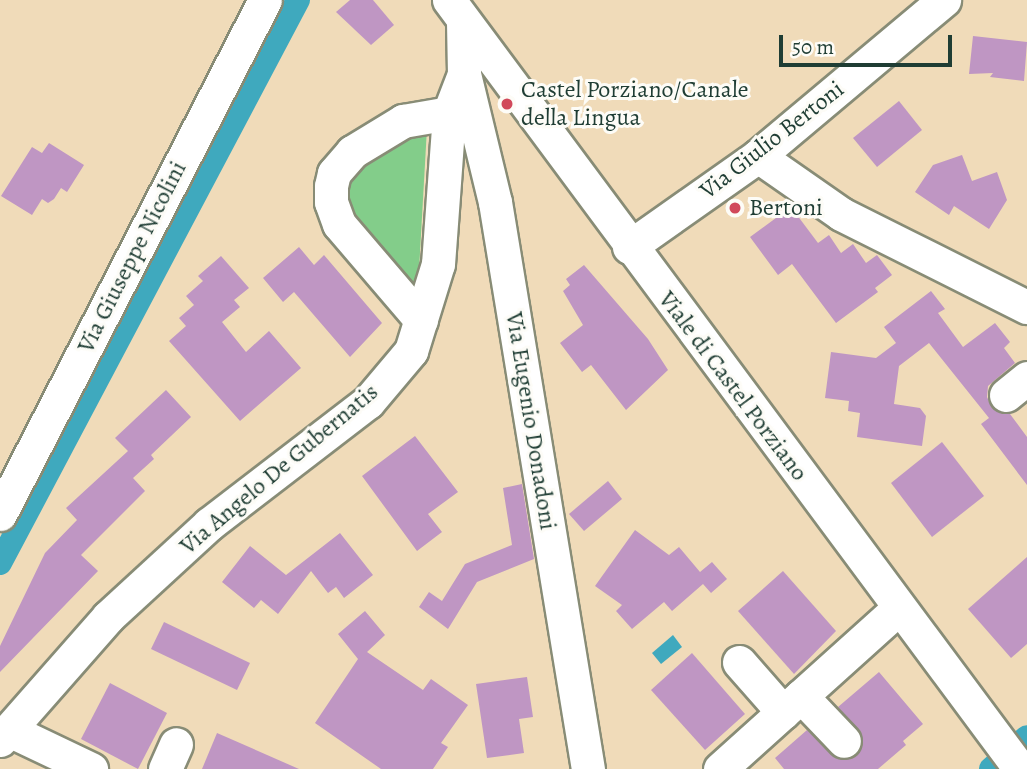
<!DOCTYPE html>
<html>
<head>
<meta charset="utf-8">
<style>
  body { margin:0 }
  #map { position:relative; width:1027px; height:769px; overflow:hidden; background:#f0dbb9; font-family:Alegreya,serif }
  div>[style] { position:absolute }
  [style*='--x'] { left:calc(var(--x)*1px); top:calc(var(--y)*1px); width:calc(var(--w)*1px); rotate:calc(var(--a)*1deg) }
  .green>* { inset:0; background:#83cd8a }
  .water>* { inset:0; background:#3fa9be }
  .canal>* { height:24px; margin:-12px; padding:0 12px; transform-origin:12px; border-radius:12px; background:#3fa9be }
  .building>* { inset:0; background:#bf96c3 }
  .roads { filter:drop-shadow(2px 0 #888c76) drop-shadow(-2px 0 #888c76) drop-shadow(0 2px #888c76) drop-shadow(0 -2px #888c76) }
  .minor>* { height:33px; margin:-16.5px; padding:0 16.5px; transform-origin:16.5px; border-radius:16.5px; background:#fff }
  .dots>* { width:19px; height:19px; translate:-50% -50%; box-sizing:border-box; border:4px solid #fdfcf7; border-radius:50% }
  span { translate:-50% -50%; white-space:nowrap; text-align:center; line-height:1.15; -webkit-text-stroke:6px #fdfcf7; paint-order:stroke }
  .poi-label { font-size:24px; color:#1f3d34 }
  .left { translate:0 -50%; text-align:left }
  .street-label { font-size:24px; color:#1f3d34 }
  .scale { position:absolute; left:779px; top:35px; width:173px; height:32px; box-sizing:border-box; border:4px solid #1f3d34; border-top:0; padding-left:9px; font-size:21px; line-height:24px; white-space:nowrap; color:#1f3d34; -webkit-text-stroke:5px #fdfcf7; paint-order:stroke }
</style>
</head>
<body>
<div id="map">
  <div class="green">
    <div style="clip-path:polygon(427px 128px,418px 288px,346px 203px,344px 173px,352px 162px)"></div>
  </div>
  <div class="water">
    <div style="clip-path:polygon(673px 635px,682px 647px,661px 664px,652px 653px)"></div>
  </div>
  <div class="canal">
    <div style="--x:0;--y:563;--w:637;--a:-62.11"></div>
    <div style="--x:991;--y:769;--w:48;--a:-41.6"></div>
  </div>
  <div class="building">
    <div style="clip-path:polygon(350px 0,373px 0,394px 25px,371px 45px,336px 12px)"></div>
    <div style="clip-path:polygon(973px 36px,1027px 42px,1024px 81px,990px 77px,993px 73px,969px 74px)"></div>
    <div style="clip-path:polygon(899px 101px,922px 130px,877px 167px,853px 138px)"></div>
    <div style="clip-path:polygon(49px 143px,84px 165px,67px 192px,61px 188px,54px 199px,48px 203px,42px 199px,32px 215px,1px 196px,32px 147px,42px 153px)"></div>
    <div style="clip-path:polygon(962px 155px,972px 181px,997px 172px,1007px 200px,989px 229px,954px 206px,949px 215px,915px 192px,933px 165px)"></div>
    <div style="clip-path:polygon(791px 207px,818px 243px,829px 235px,841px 253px,853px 244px,866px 263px,877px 255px,892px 275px,875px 288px,878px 292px,836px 323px,792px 264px,778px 275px,750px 237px)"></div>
    <div style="clip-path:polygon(299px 247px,314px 265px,324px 255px,382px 323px,350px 357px,294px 292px,283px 302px,263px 278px)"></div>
    <div style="clip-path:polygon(221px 256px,249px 288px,234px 300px,240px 307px,222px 322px,246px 352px,269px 331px,301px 368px,240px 421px,169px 341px,186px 326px,179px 318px,194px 305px,186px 296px,203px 281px,198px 276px)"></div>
    <div style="clip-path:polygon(584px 265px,648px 339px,668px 370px,626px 410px,591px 365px,582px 372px,560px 343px,583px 325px,563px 291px,570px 285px,566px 279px)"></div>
    <div style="clip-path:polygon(931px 291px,945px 309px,938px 313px,963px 347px,995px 323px,1010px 342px,1004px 348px,1015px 363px,988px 386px,987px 397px,992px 408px,1010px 414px,1027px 437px,1027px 485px,981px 424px,989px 418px,929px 343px,899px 366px,894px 404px,920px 408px,926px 416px,922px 446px,857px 437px,860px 413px,848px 411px,849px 401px,825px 398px,831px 352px,876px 358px,896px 343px,884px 327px)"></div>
    <div style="clip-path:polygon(166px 390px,191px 417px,151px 455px,154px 459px,133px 478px,145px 491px,81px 555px,98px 571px,0 672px,0 646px,45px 553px,77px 520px,66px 508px,128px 451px,115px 438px)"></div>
    <div style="clip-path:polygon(415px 436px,458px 492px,428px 514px,442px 532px,417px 551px,362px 476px)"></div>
    <div style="clip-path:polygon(942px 442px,984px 496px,932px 537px,891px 483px)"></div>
    <div style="clip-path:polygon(608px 481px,622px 499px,584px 531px,569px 514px)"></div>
    <div style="clip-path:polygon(522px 484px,534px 559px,477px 582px,448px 629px,419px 607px,429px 592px,442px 601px,465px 564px,512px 545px,503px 488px)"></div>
    <div style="clip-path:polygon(635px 530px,669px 555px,679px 547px,700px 572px,712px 562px,727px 579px,711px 593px,703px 584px,672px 611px,664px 602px,632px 629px,616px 611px,622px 605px,595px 586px)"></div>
    <div style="clip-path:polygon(340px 533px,373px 575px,344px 598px,336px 587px,328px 593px,311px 571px,278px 614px,261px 600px,254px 608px,222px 582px,250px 546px,286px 575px)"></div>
    <div style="clip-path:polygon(1027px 557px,1027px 644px,1011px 658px,968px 609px)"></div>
    <div style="clip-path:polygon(783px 571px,836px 631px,794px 674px,738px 611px)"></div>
    <div style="clip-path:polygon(365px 611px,385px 635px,367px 652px,423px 690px,431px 679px,468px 705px,441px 743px,448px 747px,433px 769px,381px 769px,315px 723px,358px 659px,338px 634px)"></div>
    <div style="clip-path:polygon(164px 622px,250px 663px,237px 690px,151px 649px)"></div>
    <div style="clip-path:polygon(692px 653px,745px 714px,705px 750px,651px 690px)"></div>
    <div style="clip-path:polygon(879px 672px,923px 724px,903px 741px,906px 745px,878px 769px,784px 769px,775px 758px,807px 730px,838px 759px,858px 754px,862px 736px,838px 707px)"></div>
    <div style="clip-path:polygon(527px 677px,533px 717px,519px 719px,524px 753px,487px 758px,476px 684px)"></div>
    <div style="clip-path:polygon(110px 683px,167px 713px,138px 769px,81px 739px)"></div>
    <div style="clip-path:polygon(217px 733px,299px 769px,202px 769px)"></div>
  </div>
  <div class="roads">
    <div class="minor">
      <div style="--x:449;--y:0;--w:958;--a:53.41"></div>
      <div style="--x:464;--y:74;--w:132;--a:76.4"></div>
      <div style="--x:495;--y:202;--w:575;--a:80.69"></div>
      <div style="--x:758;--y:156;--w:101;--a:34.9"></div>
      <div style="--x:841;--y:214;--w:208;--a:26.6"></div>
      <div style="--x:629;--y:247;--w:158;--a:-35.2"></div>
      <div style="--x:758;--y:156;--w:243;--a:-40"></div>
      <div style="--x:421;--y:320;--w:126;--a:-130.5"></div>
      <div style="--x:339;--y:224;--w:23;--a:-110"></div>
      <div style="--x:331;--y:202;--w:16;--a:-90"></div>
      <div style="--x:331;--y:186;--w:13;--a:-77"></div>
      <div style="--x:334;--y:173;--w:28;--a:-49"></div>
      <div style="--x:352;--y:152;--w:60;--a:-31.3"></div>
      <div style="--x:403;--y:121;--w:47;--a:-9.9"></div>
      <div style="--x:1006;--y:395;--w:27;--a:-39"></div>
      <div style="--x:0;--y:514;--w:578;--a:-62.73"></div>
      <div style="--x:739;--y:662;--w:67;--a:48.7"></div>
      <div style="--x:801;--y:696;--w:62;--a:46.3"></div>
      <div style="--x:9;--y:730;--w:91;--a:25.4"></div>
      <div style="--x:0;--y:740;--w:164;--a:-48.7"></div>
      <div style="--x:108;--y:617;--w:137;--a:-42.6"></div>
      <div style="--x:209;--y:524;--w:200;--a:-37.5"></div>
      <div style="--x:368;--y:402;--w:67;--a:-49.9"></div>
      <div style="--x:411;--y:351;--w:91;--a:-72.8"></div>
      <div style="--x:438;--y:264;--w:151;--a:-85.8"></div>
      <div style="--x:449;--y:113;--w:42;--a:-69"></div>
      <div style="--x:464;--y:74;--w:54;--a:-91.1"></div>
      <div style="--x:165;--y:769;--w:27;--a:-66"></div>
      <div style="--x:720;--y:769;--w:241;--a:-42"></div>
    </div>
  </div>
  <div class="dots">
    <div style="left:507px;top:104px;background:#d1495b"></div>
    <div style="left:735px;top:208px;background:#d1495b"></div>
  </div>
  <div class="poi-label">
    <span class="left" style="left:521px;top:104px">Castel Porziano/Canale<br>della Lingua</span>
    <span class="left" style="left:749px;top:208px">Bertoni</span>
  </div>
  <div class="street-label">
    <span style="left:772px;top:140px;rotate:-38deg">Via Giulio Bertoni</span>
    <span style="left:132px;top:257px;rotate:-63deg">Via Giuseppe Nicolini</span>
    <span style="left:733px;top:386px;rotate:53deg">Viale di Castel Porziano</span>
    <span style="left:531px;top:421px;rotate:81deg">Via Eugenio Donadoni</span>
    <span style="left:279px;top:469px;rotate:-40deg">Via Angelo De Gubernatis</span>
  </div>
  <div class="scale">50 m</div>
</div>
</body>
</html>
